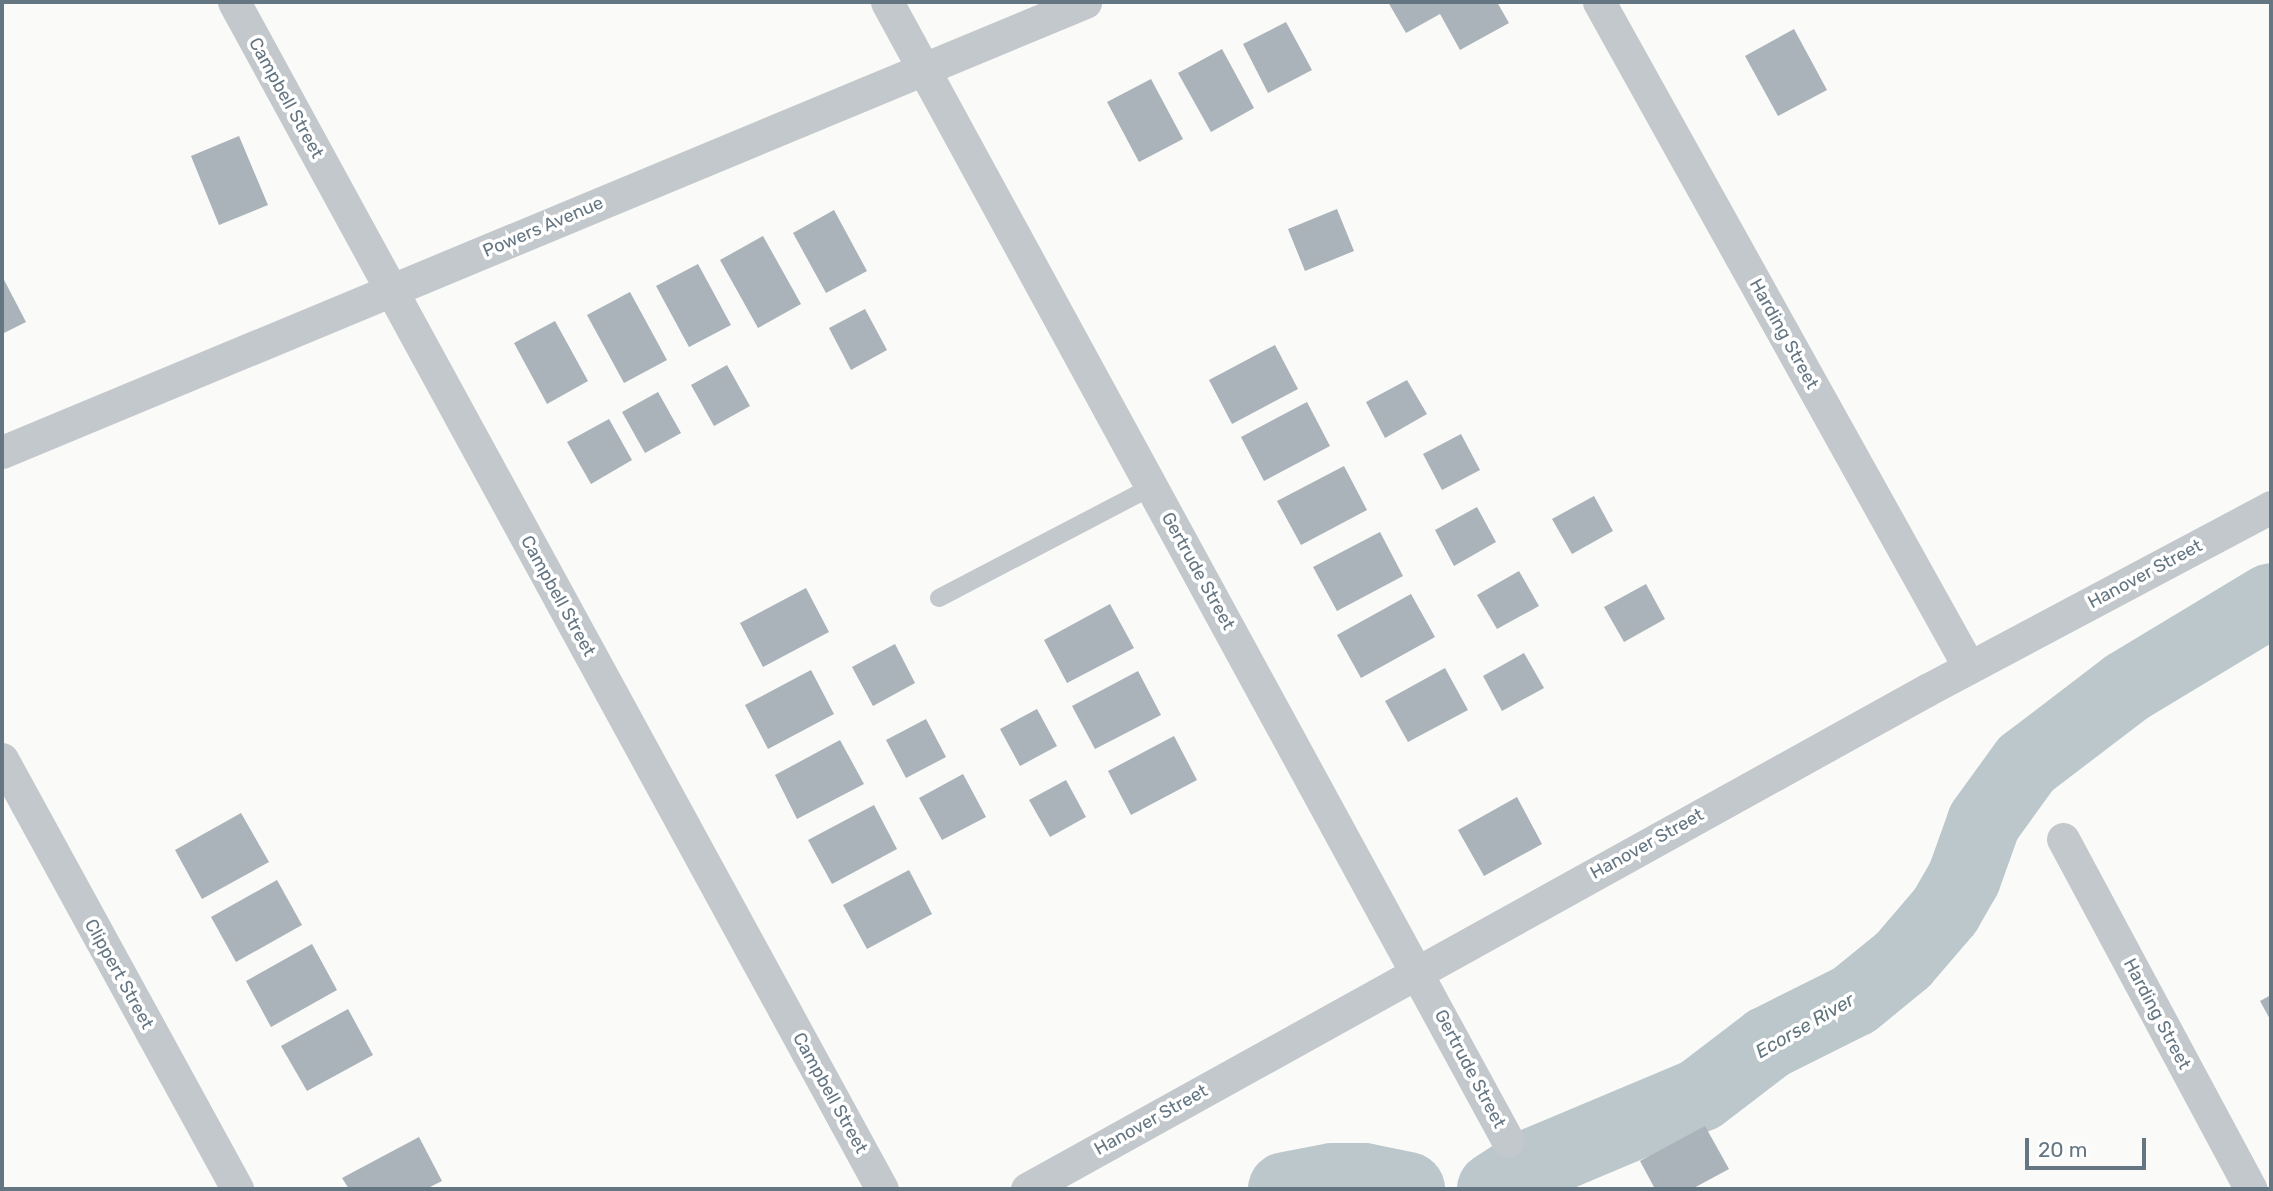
<!DOCTYPE html>
<html>
<head>
<meta charset="utf-8">
<style>
  body { margin:0 }
  #map { position:relative; width:2273px; height:1191px; overflow:hidden; background:#fafaf8; font-family:Rubik,sans-serif }
  div>[style] { position:absolute }
  [style*='--x'] { left:calc(var(--x)*1px); top:calc(var(--y)*1px); width:calc(var(--w)*1px); rotate:calc(var(--a)*1deg) }
  .river>* { height:74px; margin:-37px; padding:0 37px; transform-origin:37px; border-radius:37px; background:#bbc7cb }
  .building>* { inset:0; background:#aab3b9 }
  .lane>* { height:18px; margin:-9px; padding:0 9px; transform-origin:9px; border-radius:9px; background:#c3c8cc }
  .street>* { height:33px; margin:-16.5px; padding:0 16.5px; transform-origin:16.5px; border-radius:16.5px; background:#c3c8cc }
  span { translate:-50% -50%; white-space:nowrap; text-align:center; line-height:1.15; -webkit-text-stroke:7px #fff; paint-order:stroke }
  .street-label { font-size:18px; color:#657683 }
  .water-label { font-size:19px; color:#60757c; font-style:italic }
  .frame { position:absolute; inset:0; border:4px solid #657683; pointer-events:none }
  .scale { position:absolute; left:2025px; top:1138px; width:121px; height:32px; box-sizing:border-box; border:4px solid #657683; border-top:0; padding-left:9px; font-size:21px; line-height:24px; white-space:nowrap; color:#657683; -webkit-text-stroke:5px #fff; paint-order:stroke }
</style>
</head>
<body>
<div id="map">
  <div class="river">
    <div style="--x:1285;--y:1189;--w:49;--a:-10.6"></div>
    <div style="--x:1333;--y:1180;--w:31;--a:0"></div>
    <div style="--x:1364;--y:1180;--w:45;--a:11.6"></div>
    <div style="--x:1494;--y:1189;--w:38;--a:-33"></div>
    <div style="--x:1526;--y:1168;--w:189;--a:-22.8"></div>
    <div style="--x:1700;--y:1095;--w:86;--a:-37.4"></div>
    <div style="--x:1768;--y:1043;--w:96;--a:-26.6"></div>
    <div style="--x:1854;--y:1000;--w:63;--a:-39.2"></div>
    <div style="--x:1903;--y:960;--w:65;--a:-49.4"></div>
    <div style="--x:1945;--y:911;--w:38;--a:-60"></div>
    <div style="--x:1964;--y:878;--w:59;--a:-70.3"></div>
    <div style="--x:1984;--y:822;--w:72;--a:-54.1"></div>
    <div style="--x:2026;--y:764;--w:127;--a:-37.3"></div>
    <div style="--x:2127;--y:687;--w:168;--a:-31.1"></div>
  </div>
  <div class="building">
    <div style="clip-path:polygon(1388px 2px,1497px 2px,1509px 23px,1460px 50px,1440px 14px,1406px 33px)"></div>
    <div style="clip-path:polygon(1286px 22px,1312px 70px,1268px 93px,1243px 44px)"></div>
    <div style="clip-path:polygon(1794px 29px,1827px 90px,1778px 116px,1745px 56px)"></div>
    <div style="clip-path:polygon(1222px 49px,1254px 108px,1211px 132px,1178px 73px)"></div>
    <div style="clip-path:polygon(1151px 79px,1183px 139px,1139px 162px,1107px 102px)"></div>
    <div style="clip-path:polygon(239px 136px,268px 205px,219px 225px,191px 156px)"></div>
    <div style="clip-path:polygon(1337px 209px,1354px 251px,1305px 271px,1288px 229px)"></div>
    <div style="clip-path:polygon(834px 210px,867px 271px,826px 293px,793px 233px)"></div>
    <div style="clip-path:polygon(763px 236px,801px 304px,758px 328px,720px 260px)"></div>
    <div style="clip-path:polygon(698px 264px,731px 325px,689px 347px,656px 286px)"></div>
    <div style="clip-path:polygon(2px 276px,26px 322px,2px 334px)"></div>
    <div style="clip-path:polygon(630px 292px,667px 360px,624px 383px,587px 315px)"></div>
    <div style="clip-path:polygon(865px 309px,887px 350px,851px 370px,829px 328px)"></div>
    <div style="clip-path:polygon(555px 321px,588px 381px,547px 404px,514px 343px)"></div>
    <div style="clip-path:polygon(1275px 345px,1298px 389px,1232px 424px,1209px 380px)"></div>
    <div style="clip-path:polygon(727px 365px,750px 406px,714px 426px,691px 385px)"></div>
    <div style="clip-path:polygon(1407px 380px,1427px 414px,1385px 438px,1366px 402px)"></div>
    <div style="clip-path:polygon(658px 392px,681px 433px,645px 453px,622px 412px)"></div>
    <div style="clip-path:polygon(1307px 402px,1330px 446px,1264px 481px,1241px 437px)"></div>
    <div style="clip-path:polygon(609px 419px,632px 460px,591px 484px,567px 442px)"></div>
    <div style="clip-path:polygon(1461px 434px,1480px 470px,1442px 490px,1423px 454px)"></div>
    <div style="clip-path:polygon(1344px 466px,1367px 510px,1301px 545px,1277px 501px)"></div>
    <div style="clip-path:polygon(1594px 496px,1613px 531px,1572px 554px,1552px 519px)"></div>
    <div style="clip-path:polygon(1477px 507px,1496px 542px,1454px 566px,1435px 530px)"></div>
    <div style="clip-path:polygon(1380px 532px,1403px 576px,1337px 611px,1313px 567px)"></div>
    <div style="clip-path:polygon(1519px 571px,1539px 606px,1497px 629px,1477px 595px)"></div>
    <div style="clip-path:polygon(1646px 584px,1665px 619px,1624px 642px,1604px 607px)"></div>
    <div style="clip-path:polygon(806px 588px,829px 632px,763px 667px,740px 623px)"></div>
    <div style="clip-path:polygon(1411px 594px,1435px 637px,1361px 678px,1337px 635px)"></div>
    <div style="clip-path:polygon(1110px 604px,1134px 648px,1067px 683px,1044px 640px)"></div>
    <div style="clip-path:polygon(895px 644px,915px 683px,873px 706px,852px 667px)"></div>
    <div style="clip-path:polygon(1524px 653px,1544px 688px,1502px 711px,1483px 676px)"></div>
    <div style="clip-path:polygon(1445px 668px,1468px 710px,1408px 742px,1385px 701px)"></div>
    <div style="clip-path:polygon(811px 670px,834px 714px,768px 749px,745px 705px)"></div>
    <div style="clip-path:polygon(1138px 671px,1161px 715px,1095px 749px,1072px 706px)"></div>
    <div style="clip-path:polygon(1037px 709px,1057px 746px,1020px 766px,1000px 729px)"></div>
    <div style="clip-path:polygon(926px 719px,946px 757px,906px 778px,886px 740px)"></div>
    <div style="clip-path:polygon(1174px 736px,1197px 780px,1131px 815px,1108px 771px)"></div>
    <div style="clip-path:polygon(840px 740px,864px 784px,797px 819px,775px 775px)"></div>
    <div style="clip-path:polygon(963px 774px,986px 817px,942px 840px,919px 798px)"></div>
    <div style="clip-path:polygon(1066px 780px,1086px 817px,1050px 837px,1029px 800px)"></div>
    <div style="clip-path:polygon(1517px 797px,1542px 844px,1484px 876px,1458px 830px)"></div>
    <div style="clip-path:polygon(874px 805px,897px 849px,832px 884px,808px 840px)"></div>
    <div style="clip-path:polygon(241px 813px,269px 862px,202px 899px,175px 850px)"></div>
    <div style="clip-path:polygon(909px 870px,932px 914px,867px 949px,843px 905px)"></div>
    <div style="clip-path:polygon(277px 880px,302px 925px,236px 962px,211px 917px)"></div>
    <div style="clip-path:polygon(312px 944px,337px 990px,271px 1027px,246px 981px)"></div>
    <div style="clip-path:polygon(2271px 995px,2271px 1021px,2260px 1001px)"></div>
    <div style="clip-path:polygon(348px 1009px,373px 1055px,307px 1091px,281px 1046px)"></div>
    <div style="clip-path:polygon(1705px 1126px,1729px 1169px,1692px 1189px,1655px 1189px,1640px 1161px)"></div>
    <div style="clip-path:polygon(419px 1137px,442px 1181px,426px 1189px,349px 1189px,342px 1178px)"></div>
  </div>
  <div class="lane">
    <div style="--x:939;--y:598;--w:239;--a:-27.6"></div>
  </div>
  <div class="street">
    <div style="--x:234;--y:2;--w:1352;--a:61.37"></div>
    <div style="--x:887;--y:2;--w:1297;--a:61.4"></div>
    <div style="--x:1599;--y:2;--w:761;--a:60.91"></div>
    <div style="--x:2;--y:452;--w:1173;--a:-22.56"></div>
    <div style="--x:2;--y:759;--w:490;--a:61.3"></div>
    <div style="--x:2063;--y:839;--w:397;--a:61.8"></div>
    <div style="--x:1027;--y:1189;--w:1029;--a:-29.01"></div>
    <div style="--x:1927;--y:690;--w:390;--a:-28"></div>
  </div>
  <div class="street-label">
    <span style="left:286px;top:98px;rotate:61deg">Campbell Street</span>
    <span style="left:543px;top:227px;rotate:-23deg">Powers Avenue</span>
    <span style="left:1784px;top:334px;rotate:61deg">Harding Street</span>
    <span style="left:1198px;top:571px;rotate:61deg">Gertrude Street</span>
    <span style="left:2145px;top:574px;rotate:-28deg">Hanover Street</span>
    <span style="left:558px;top:596px;rotate:61deg">Campbell Street</span>
    <span style="left:1647px;top:844px;rotate:-29deg">Hanover Street</span>
    <span style="left:119px;top:974px;rotate:61deg">Clippert Street</span>
    <span style="left:2157px;top:1014px;rotate:62deg">Harding Street</span>
    <span style="left:1470px;top:1069px;rotate:62deg">Gertrude Street</span>
    <span style="left:830px;top:1093px;rotate:61deg">Campbell Street</span>
    <span style="left:1151px;top:1120px;rotate:-29deg">Hanover Street</span>
  </div>
  <div class="water-label">
    <span style="left:1805px;top:1026px;rotate:-30deg">Ecorse River</span>
  </div>
  <div class="frame"></div>
  <div class="scale">20 m</div>
</div>
</body>
</html>
